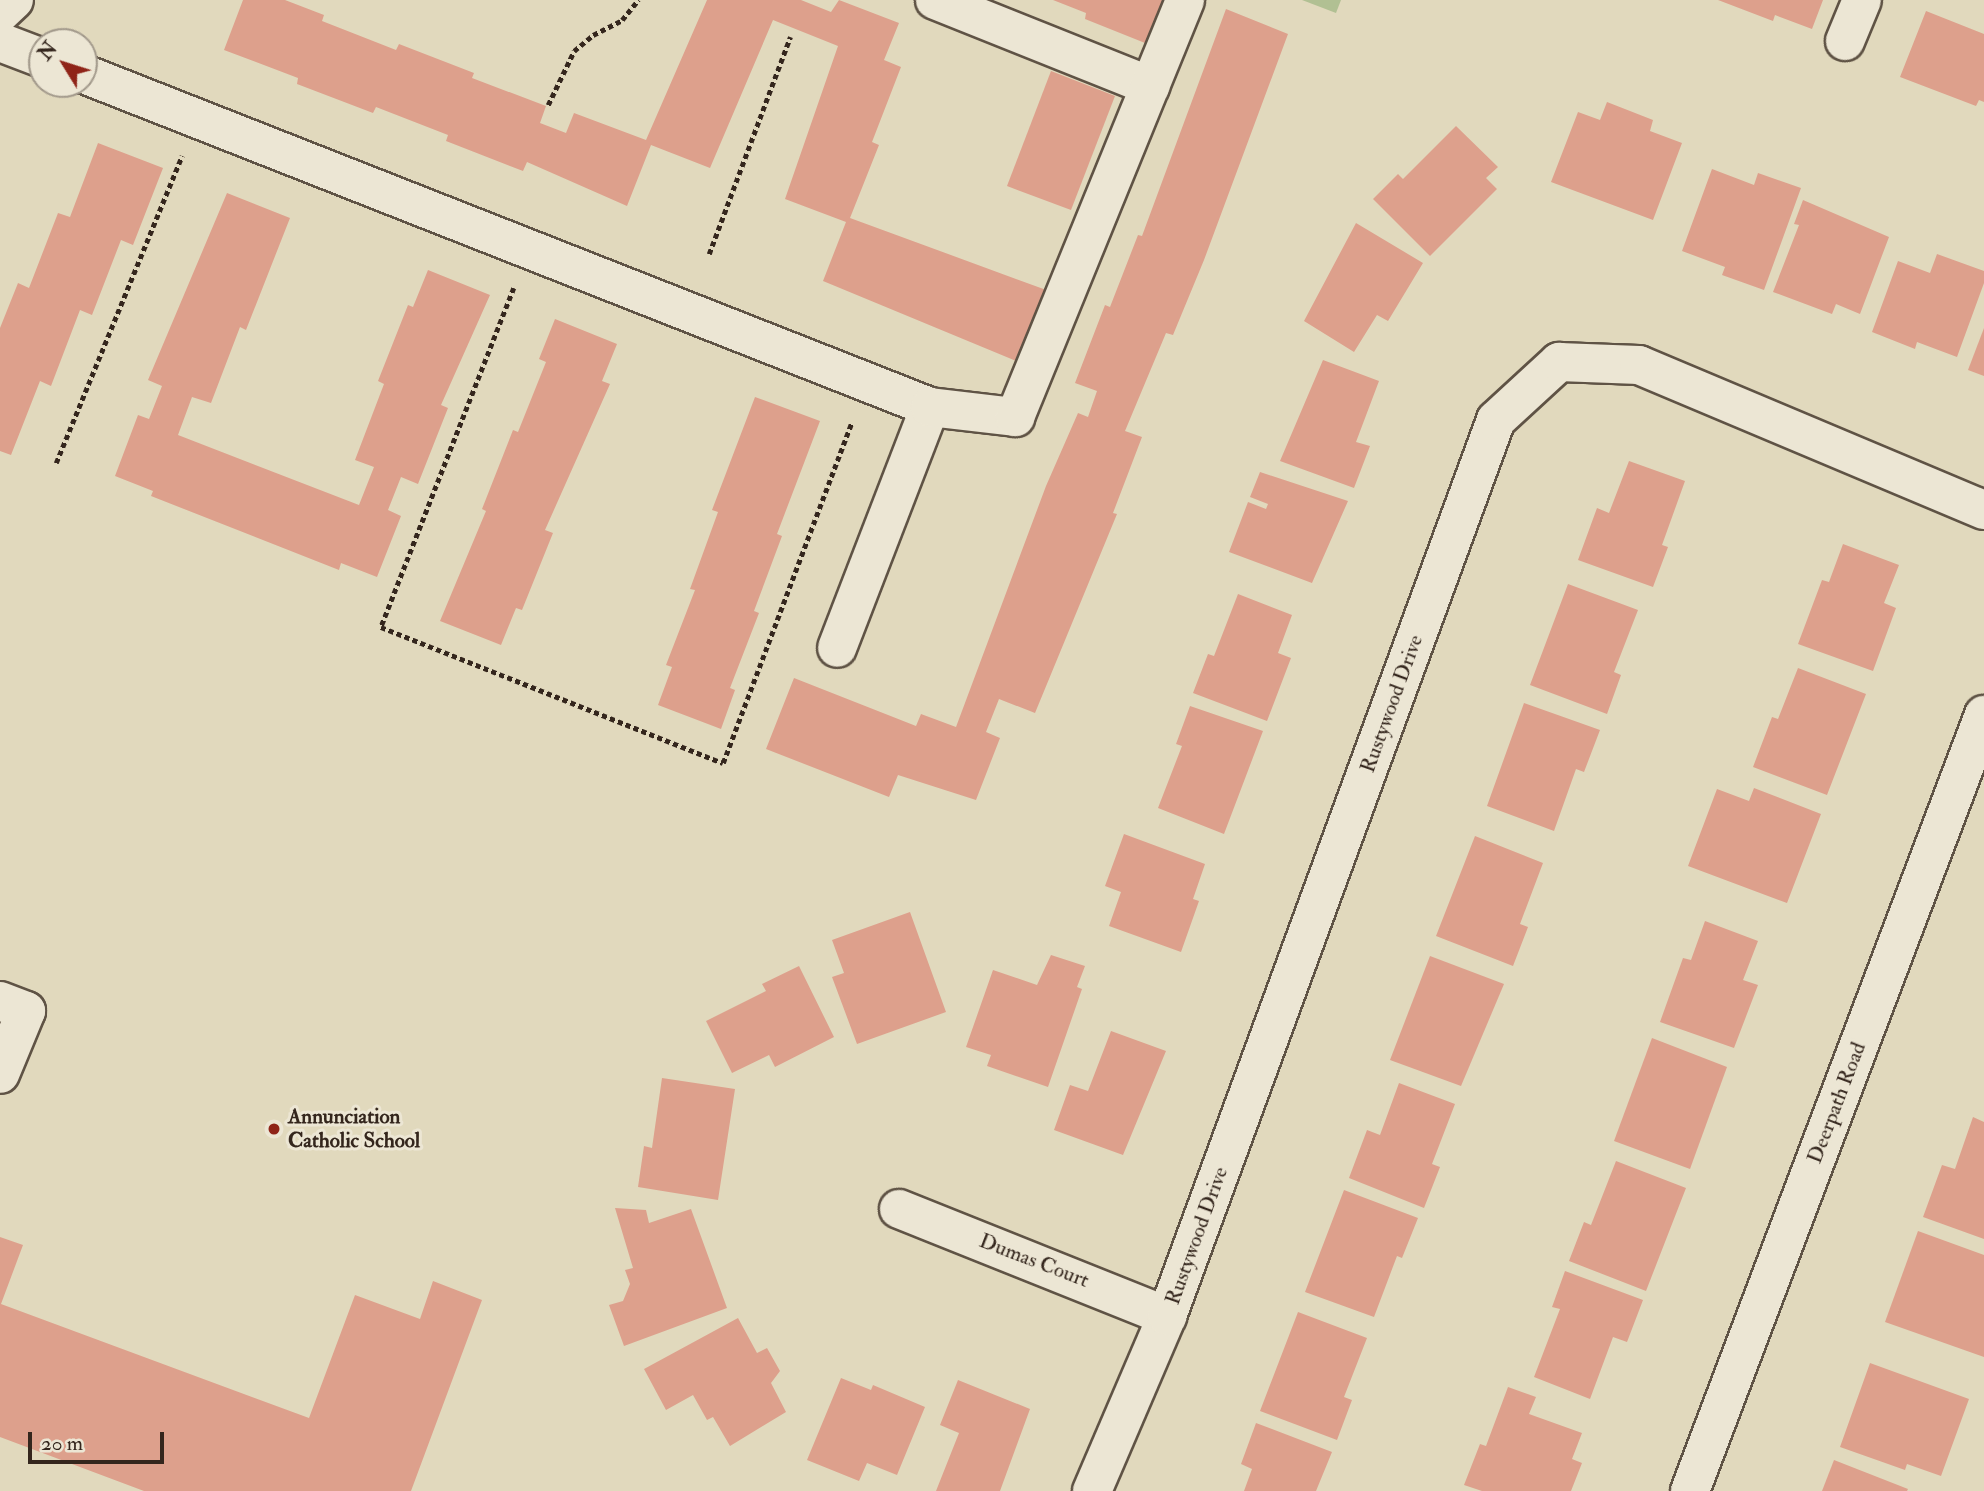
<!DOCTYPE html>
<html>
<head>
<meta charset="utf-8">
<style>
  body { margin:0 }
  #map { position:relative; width:1984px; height:1491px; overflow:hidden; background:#e1d9bd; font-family:"IM FELL Double Pica",serif }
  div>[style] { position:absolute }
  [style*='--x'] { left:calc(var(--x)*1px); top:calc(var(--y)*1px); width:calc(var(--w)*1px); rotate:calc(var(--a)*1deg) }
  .green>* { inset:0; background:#b1c093 }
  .building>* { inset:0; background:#dda08c }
  .path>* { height:4.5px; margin-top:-2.25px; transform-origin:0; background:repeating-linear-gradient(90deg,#34261d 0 5px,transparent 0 8.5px) }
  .roads { filter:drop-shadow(2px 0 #5f5345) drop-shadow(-2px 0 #5f5345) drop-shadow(0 2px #5f5345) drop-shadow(0 -2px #5f5345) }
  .minor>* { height:38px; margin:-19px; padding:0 19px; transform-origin:19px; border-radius:19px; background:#ece6d4 }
  .dots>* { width:19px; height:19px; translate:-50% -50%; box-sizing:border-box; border:4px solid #ece6d4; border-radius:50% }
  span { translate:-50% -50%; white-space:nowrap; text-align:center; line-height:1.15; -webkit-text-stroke:6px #ece6d4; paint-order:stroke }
  .street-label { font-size:21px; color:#34261d }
  .poi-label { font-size:21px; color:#34261d; font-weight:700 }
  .left { translate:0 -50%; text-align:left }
  .north { position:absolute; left:28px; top:28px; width:70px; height:70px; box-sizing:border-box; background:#ece6d4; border:2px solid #a2998b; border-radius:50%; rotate:308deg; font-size:19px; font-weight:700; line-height:28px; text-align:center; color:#34261d }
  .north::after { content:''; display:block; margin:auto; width:24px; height:32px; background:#8f2418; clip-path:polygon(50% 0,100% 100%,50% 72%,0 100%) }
  .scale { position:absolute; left:28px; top:1432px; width:136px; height:32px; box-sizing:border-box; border:4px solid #34261d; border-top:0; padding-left:9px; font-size:21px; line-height:24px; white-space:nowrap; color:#34261d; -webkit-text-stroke:5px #ece6d4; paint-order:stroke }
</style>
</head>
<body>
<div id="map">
  <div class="green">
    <div style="clip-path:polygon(1302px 0,1341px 0,1336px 13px)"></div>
  </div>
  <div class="building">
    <div style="clip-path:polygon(243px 0,285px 0,324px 15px,322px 21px,396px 50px,399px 44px,474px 73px,472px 78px,546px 106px,540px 123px,566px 133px,574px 113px,646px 140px,707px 0,801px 0,831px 12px,839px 0,899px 23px,884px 60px,901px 67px,872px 142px,879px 145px,850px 218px,1049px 291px,1021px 363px,823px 281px,846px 222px,785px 199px,838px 46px,773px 20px,710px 168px,651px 145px,627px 206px,527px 162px,523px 171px,446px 141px,448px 135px,376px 107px,373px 113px,297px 84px,298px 78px,224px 50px)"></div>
    <div style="clip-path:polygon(1053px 0,1179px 0,1160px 49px,1085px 19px,1086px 13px)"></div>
    <div style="clip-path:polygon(1718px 0,1823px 0,1812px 29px,1775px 15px,1773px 21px)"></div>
    <div style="clip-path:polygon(1226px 9px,1288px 34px,1204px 260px,1173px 335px,1166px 333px,1125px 431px,1142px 437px,1113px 513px,1117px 514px,1035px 713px,999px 699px,986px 732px,1000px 738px,976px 800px,898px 775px,889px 797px,766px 749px,794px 678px,916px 726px,921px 714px,956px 727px,1046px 486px,1078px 413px,1088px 417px,1097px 391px,1075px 383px,1105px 305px,1110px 307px,1138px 235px,1142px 236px)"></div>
    <div style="clip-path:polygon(1926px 11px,1984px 34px,1984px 102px,1979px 100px,1976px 106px,1900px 77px)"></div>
    <div style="clip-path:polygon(1051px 71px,1115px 96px,1071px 210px,1007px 186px)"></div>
    <div style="clip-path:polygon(1607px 102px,1653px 120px,1650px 131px,1682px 143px,1653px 220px,1551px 182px,1578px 112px,1600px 120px)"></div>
    <div style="clip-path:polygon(1456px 126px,1498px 167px,1486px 178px,1497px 189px,1430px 256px,1373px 199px,1398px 174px,1403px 179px)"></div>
    <div style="clip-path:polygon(98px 143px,163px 168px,133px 245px,121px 240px,92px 315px,80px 310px,51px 386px,40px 381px,11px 455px,0 451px,0 328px,18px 283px,29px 288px,58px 213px,70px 217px)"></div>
    <div style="clip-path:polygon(1712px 169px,1754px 185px,1758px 173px,1801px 188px,1764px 290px,1722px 275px,1725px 267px,1682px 251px)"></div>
    <div style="clip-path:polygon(227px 193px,290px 218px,246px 330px,240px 327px,211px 403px,192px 397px,178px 435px,359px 505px,374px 467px,355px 460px,384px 384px,378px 381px,408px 305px,413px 307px,428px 270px,490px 295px,441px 405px,448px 408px,418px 484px,401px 477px,388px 510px,401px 516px,377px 577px,341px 563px,339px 570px,151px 496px,153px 491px,115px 476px,138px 415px,149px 419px,162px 386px,148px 380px)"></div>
    <div style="clip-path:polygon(1803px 200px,1889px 237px,1860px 314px,1836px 304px,1832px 314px,1773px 292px,1799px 225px,1794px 224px)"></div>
    <div style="clip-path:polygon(1356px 223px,1423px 263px,1388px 321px,1377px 315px,1354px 352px,1304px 321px)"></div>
    <div style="clip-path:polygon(1937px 254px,1984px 271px,1984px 283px,1957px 357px,1917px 342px,1915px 349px,1872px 332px,1898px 261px,1930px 273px)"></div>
    <div style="clip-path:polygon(555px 319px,617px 344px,602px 381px,610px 384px,545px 530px,553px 533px,522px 610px,516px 608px,501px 645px,440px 621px,486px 511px,482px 509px,513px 430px,518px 432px,546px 362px,539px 359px)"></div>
    <div style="clip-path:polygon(1984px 328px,1984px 376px,1968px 370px)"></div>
    <div style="clip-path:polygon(1323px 360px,1379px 381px,1356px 442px,1370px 446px,1354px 488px,1280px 461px)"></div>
    <div style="clip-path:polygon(755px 397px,820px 421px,777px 534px,782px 536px,754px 611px,759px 613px,730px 688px,735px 690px,721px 729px,658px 705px,672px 667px,666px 665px,695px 590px,690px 589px,718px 512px,712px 510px)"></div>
    <div style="clip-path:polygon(1629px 461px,1685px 481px,1662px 545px,1668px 547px,1653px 587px,1578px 560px,1597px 508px,1609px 513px)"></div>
    <div style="clip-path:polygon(1260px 472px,1348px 501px,1312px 583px,1229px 552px,1248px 502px,1266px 509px,1268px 504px,1250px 497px)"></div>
    <div style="clip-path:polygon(1843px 544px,1899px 565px,1884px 603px,1896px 608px,1873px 671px,1798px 644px,1822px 580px,1829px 582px)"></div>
    <div style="clip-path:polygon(1568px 584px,1638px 610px,1614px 672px,1621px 675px,1607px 714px,1530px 685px)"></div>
    <div style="clip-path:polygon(1238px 594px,1292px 615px,1278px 653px,1291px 658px,1267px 721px,1193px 693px,1208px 654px,1214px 656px)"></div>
    <div style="clip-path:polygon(1798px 668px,1866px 694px,1827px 795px,1753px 767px,1772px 717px,1778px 719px)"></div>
    <div style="clip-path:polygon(1524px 703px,1600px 730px,1584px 772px,1576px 769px,1554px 831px,1487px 806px)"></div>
    <div style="clip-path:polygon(1190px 706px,1263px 731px,1224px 834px,1158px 808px,1182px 746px,1176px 744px)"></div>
    <div style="clip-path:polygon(1754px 788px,1821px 814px,1787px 903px,1688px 866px,1717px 789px,1749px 801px)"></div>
    <div style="clip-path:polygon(1124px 834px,1205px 864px,1193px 899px,1199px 901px,1181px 952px,1109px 926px,1121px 892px,1105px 886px)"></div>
    <div style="clip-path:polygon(1475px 836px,1543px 863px,1520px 924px,1528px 927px,1513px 966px,1436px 936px)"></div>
    <div style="clip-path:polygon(910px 912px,946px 1012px,857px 1044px,832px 977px,844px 973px,832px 940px)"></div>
    <div style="clip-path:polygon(1705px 921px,1758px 941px,1743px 980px,1758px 985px,1734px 1048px,1660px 1022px,1683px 958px,1691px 960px)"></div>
    <div style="clip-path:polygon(1051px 955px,1085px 966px,1077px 987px,1082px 989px,1048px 1087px,987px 1066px,991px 1055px,966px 1047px,993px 970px,1037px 985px)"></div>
    <div style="clip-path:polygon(1430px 956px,1504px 984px,1461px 1086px,1390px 1060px)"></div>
    <div style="clip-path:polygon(799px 966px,834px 1037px,775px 1067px,769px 1055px,732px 1073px,706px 1021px,766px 991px,762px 984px)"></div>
    <div style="clip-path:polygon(1111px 1031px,1166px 1051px,1123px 1155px,1054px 1130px,1070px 1085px,1088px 1091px)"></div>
    <div style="clip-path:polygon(1652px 1038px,1727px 1067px,1690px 1169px,1614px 1141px)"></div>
    <div style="clip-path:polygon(662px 1078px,735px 1089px,718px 1200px,638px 1187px,644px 1146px,652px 1148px)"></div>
    <div style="clip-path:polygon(1399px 1083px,1455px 1104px,1432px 1164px,1440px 1167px,1424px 1208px,1349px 1178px,1367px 1130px,1380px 1135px)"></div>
    <div style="clip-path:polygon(1973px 1117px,1984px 1122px,1984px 1239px,1923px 1217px,1942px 1165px,1955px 1169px)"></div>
    <div style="clip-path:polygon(1616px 1161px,1686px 1188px,1646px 1291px,1569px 1261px,1584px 1222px,1591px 1225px)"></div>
    <div style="clip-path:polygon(1344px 1190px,1418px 1218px,1402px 1258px,1397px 1256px,1374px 1317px,1305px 1292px)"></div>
    <div style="clip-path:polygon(615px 1208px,646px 1210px,649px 1223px,691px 1209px,727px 1308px,624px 1346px,609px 1305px,623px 1301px,630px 1284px,625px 1270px,633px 1268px)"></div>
    <div style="clip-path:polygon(1918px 1231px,1984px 1255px,1984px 1357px,1885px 1322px)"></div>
    <div style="clip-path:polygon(0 1237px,23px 1245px,1px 1304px,309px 1418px,355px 1295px,420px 1319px,433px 1281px,482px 1300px,411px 1491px,144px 1491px,0 1437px)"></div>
    <div style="clip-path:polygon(1565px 1271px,1643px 1300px,1627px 1342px,1613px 1337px,1590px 1399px,1534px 1377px,1560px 1309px,1552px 1307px)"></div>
    <div style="clip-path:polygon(1298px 1312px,1367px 1338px,1344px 1397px,1352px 1400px,1337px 1440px,1260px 1411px)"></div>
    <div style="clip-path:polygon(738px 1318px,757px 1353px,767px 1348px,780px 1371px,771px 1383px,786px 1412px,730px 1446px,713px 1417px,707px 1420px,693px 1395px,666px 1410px,644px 1369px)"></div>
    <div style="clip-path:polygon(1870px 1363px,1969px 1399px,1941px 1476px,1907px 1464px,1905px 1470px,1840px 1447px)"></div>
    <div style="clip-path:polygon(841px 1378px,871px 1390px,873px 1385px,925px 1407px,897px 1475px,867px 1463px,859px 1481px,807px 1460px)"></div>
    <div style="clip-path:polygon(958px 1380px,1030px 1409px,1000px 1491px,936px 1491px,959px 1433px,940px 1425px)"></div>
    <div style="clip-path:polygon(1508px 1387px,1536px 1397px,1529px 1414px,1582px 1433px,1572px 1459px,1582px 1463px,1571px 1491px,1482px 1491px,1464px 1485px,1480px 1444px,1486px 1446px)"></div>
    <div style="clip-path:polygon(1256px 1423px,1332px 1452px,1316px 1491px,1244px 1491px,1252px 1469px,1241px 1464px)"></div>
    <div style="clip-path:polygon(1834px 1460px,1908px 1489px,1907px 1491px,1822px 1491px)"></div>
  </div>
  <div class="path">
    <div style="--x:548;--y:105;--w:60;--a:-64.3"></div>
    <div style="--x:574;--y:51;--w:25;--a:-40"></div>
    <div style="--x:593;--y:35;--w:33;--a:-27"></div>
    <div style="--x:622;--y:20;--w:26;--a:-51"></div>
    <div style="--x:709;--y:254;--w:232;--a:-69.5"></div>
    <div style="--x:514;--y:288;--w:364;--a:111.4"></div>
    <div style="--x:381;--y:627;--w:368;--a:21.7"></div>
    <div style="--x:723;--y:763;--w:365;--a:-69.3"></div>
    <div style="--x:56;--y:463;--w:332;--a:-67.7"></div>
  </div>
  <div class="roads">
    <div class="minor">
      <div style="--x:935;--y:0;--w:232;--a:21.8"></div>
      <div style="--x:0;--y:13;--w:19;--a:-43"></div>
      <div style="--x:1845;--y:41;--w:44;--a:-67.5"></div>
      <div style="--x:0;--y:42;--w:45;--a:20.9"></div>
      <div style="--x:84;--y:74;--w:909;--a:21.49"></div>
      <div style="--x:930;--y:407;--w:258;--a:111.1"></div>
      <div style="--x:930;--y:407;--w:86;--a:6.7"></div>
      <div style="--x:1015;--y:417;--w:450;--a:-67.8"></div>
      <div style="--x:0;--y:1001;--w:28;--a:21"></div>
      <div style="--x:26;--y:1011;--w:68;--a:112.4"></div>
      <div style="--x:899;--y:1209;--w:289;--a:21.8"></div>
      <div style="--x:1092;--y:1491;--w:190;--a:-66.8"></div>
      <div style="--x:1167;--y:1316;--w:954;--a:-69.84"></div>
      <div style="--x:1496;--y:420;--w:86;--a:-42.6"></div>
      <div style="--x:1559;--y:362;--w:80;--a:2.1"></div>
      <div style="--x:1639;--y:365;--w:374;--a:22.8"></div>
      <div style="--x:1690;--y:1491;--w:830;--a:-69.25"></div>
    </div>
  </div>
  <div class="dots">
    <div style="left:274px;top:1129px;background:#8f2418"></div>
  </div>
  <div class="street-label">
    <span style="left:1392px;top:704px;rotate:-70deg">Rustywood Drive</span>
    <span style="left:1837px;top:1103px;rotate:-69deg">Deerpath Road</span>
    <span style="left:1197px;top:1236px;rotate:-70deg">Rustywood Drive</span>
    <span style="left:1034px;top:1261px;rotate:21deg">Dumas Court</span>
  </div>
  <div class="poi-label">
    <span class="left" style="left:288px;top:1129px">Annunciation<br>Catholic School</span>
  </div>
  <div class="north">N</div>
  <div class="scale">20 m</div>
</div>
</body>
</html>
